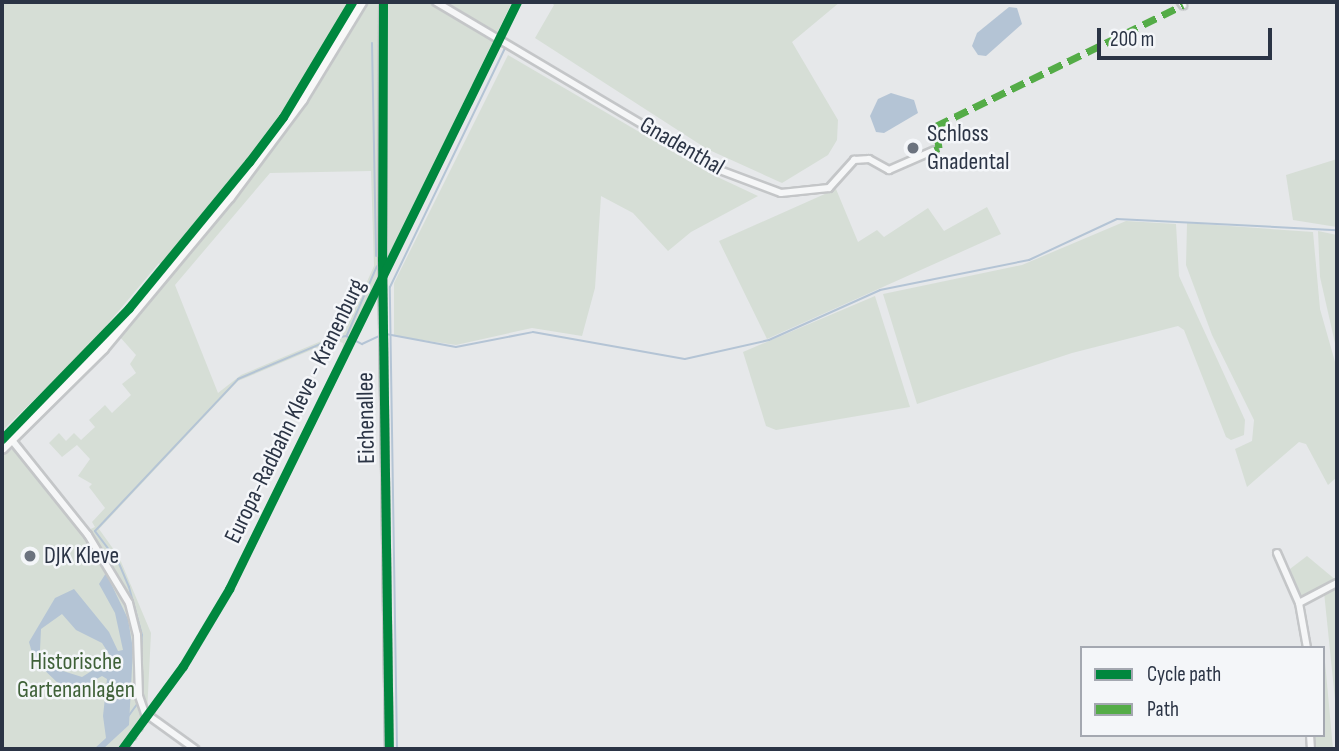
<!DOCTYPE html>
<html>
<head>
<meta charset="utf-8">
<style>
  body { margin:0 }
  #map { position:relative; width:1339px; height:751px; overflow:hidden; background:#e6e8ea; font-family:"Sofia Sans Condensed",sans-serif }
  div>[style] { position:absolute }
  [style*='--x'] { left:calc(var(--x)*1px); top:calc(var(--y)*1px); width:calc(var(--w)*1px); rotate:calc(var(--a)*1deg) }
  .green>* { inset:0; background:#d6ded6 }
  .water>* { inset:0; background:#b4c4d5 }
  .stream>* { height:2px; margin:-1px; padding:0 1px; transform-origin:1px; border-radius:1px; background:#b4c4d5 }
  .roads { filter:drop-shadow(2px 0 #c4c6c8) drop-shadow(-2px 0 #c4c6c8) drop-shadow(0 2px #c4c6c8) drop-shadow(0 -2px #c4c6c8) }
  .minor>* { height:6px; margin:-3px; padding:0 3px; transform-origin:3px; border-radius:3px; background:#f5f6f7 }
  .primary>* { height:10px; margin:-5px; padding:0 5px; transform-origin:5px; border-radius:5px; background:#f8f8f8 }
  .rail>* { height:2px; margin-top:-1px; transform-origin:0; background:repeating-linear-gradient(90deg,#cecfd2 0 3.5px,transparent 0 10.5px) }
  .quiet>* { height:7px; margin-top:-3.5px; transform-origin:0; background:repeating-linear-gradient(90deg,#54ac47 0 14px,transparent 0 21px) }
  .cycleway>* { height:9px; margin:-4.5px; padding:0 4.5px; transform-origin:4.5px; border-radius:4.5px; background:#00873e }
  .dots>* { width:19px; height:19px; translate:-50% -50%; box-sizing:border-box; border:4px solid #f4f6f9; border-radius:50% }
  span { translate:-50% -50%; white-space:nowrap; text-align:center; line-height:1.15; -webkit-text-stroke:5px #f4f6f9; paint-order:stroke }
  .poi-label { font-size:24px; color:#2b3445 }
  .left { translate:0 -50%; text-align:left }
  .street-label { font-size:24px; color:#2b3445 }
  .park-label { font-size:24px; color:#3f6138 }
  .frame { position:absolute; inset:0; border:4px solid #2b3445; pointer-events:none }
  .legend { position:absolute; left:1080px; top:646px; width:245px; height:91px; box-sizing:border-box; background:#f4f6f9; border:2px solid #a4a8b1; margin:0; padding:9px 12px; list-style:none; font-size:21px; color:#2b3445 }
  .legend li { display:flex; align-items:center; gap:14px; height:35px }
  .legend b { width:35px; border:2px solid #a4a8b1 }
  .scale { position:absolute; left:1097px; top:28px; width:175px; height:32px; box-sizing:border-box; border:4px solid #2b3445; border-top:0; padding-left:9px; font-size:21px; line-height:24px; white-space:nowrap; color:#2b3445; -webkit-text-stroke:5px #f4f6f9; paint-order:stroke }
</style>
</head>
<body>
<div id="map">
  <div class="green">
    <div style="clip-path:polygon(evenodd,2px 2px,512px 2px,342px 354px,343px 343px,335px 340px,238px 381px,99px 529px,119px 557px,151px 633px,147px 713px,120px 749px,2px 749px,2px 456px,13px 449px,84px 532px,95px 527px,92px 522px,105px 508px,89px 487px,92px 484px,78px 476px,90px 459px,77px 445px,62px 457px,49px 443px,59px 433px,66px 441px,74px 433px,81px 440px,95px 427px,89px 420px,105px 405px,112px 413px,131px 395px,122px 384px,136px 373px,130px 364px,136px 355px,119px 336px,170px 277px,159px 263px,90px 345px,2px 431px,2px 2px,371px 171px,374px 266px,345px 331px,241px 375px,218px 393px,175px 285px,270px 173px,371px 171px)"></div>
    <div style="clip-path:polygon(551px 2px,840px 2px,792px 42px,838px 120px,837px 140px,828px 155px,782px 183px,707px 149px,535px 38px,554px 5px)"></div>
    <div style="clip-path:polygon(508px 55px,711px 174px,758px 196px,691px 232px,668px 251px,633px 213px,601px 196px,595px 288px,582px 336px,532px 328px,456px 345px,394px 336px,394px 283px)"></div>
    <div style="clip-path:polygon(1337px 159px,1337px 227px,1293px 220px,1286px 175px)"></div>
    <div style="clip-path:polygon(836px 189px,858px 242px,877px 230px,884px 237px,928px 208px,944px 231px,987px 207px,1001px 234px,767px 339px,719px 241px)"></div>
    <div style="clip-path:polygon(1126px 221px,1176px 224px,1179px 276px,1245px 420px,1244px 435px,1231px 440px,1226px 437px,1184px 330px,1178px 326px,1072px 353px,917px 404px,883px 294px,1022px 265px)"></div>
    <div style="clip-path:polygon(1187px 223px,1313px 232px,1320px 309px,1337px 369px,1337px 477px,1328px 485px,1306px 444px,1299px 442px,1247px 487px,1235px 449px,1252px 441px,1254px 420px,1212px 335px,1186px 265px)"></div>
    <div style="clip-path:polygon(1318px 231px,1337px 235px,1337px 352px,1320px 277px)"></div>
    <div style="clip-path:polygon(875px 296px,910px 407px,776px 430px,766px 426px,743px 352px)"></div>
    <div style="clip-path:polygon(1307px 556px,1337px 581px,1301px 599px,1286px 572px)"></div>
    <div style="clip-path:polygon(1337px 586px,1337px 719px,1324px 592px)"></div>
    <div style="clip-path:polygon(1324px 651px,1333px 749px,1314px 749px,1313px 735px,1323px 735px)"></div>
  </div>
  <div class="water">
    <div style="clip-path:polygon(1009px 7px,1017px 8px,1022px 24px,986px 56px,978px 55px,972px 46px,977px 33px)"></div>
    <div style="clip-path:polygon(891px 93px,914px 100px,918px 113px,884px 133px,876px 132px,870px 116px,878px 99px)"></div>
    <div style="clip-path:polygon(evenodd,106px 573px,128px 619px,133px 649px,129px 725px,103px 749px,94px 749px,106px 738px,103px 716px,107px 679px,102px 676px,73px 692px,62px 687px,34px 660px,29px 642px,55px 598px,74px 589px,109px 632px,118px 651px,123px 650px,115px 613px,99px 584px,106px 573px,62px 614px,76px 630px,102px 643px,109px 654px,106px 662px,82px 677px,47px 666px,40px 650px,41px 629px,62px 614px)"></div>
  </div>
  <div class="stream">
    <div style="--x:372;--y:43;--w:213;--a:88.9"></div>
    <div style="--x:386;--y:334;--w:71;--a:10.5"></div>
    <div style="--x:456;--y:347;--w:78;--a:-11"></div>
    <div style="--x:533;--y:332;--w:154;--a:10.1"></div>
    <div style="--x:685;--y:359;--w:86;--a:-12.7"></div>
    <div style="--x:769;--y:340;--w:122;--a:-24.2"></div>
    <div style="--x:880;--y:290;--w:152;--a:-11.4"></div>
    <div style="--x:1029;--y:260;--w:97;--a:-25"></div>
    <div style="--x:1117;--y:219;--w:220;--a:2.9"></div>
    <div style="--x:347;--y:335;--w:75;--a:-66.5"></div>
    <div style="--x:332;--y:339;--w:14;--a:-12"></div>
    <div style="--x:346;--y:336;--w:18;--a:27"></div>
    <div style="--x:362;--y:344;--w:21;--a:-25"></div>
    <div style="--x:141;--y:659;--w:24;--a:-88"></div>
    <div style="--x:142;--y:635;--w:50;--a:-105.2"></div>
    <div style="--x:129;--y:587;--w:26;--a:-113"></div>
    <div style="--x:119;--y:563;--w:40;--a:-127"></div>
    <div style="--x:95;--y:531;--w:209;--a:-46.7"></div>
    <div style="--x:238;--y:379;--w:95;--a:-23"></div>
    <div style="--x:127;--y:718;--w:17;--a:-54"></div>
    <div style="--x:397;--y:749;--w:462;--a:-90.9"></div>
    <div style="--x:390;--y:287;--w:265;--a:-64.3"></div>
  </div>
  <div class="roads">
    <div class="minor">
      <div style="--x:383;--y:2;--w:257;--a:90.2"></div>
      <div style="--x:382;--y:259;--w:490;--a:89.2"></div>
      <div style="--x:436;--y:2;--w:327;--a:30.7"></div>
      <div style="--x:717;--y:169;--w:68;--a:20.6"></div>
      <div style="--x:781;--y:193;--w:48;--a:-5.9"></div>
      <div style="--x:829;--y:188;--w:38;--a:-48"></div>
      <div style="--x:854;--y:160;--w:15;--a:-4"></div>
      <div style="--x:869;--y:159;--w:23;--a:29"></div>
      <div style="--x:889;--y:170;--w:50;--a:-23.5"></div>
      <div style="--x:1181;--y:2;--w:4;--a:56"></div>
      <div style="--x:11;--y:439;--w:123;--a:51.3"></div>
      <div style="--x:88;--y:535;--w:79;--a:58.9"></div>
      <div style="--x:129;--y:603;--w:33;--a:76"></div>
      <div style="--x:137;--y:635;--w:61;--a:88.1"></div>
      <div style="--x:139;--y:696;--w:18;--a:71"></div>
      <div style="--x:145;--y:713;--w:62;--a:35.8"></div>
      <div style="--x:1277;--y:553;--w:55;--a:66.3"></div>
      <div style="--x:1299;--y:603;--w:46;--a:79.9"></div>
      <div style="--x:1299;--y:603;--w:43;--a:-27.8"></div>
      <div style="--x:1310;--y:735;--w:14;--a:86"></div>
    </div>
    <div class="primary">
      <div style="--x:2;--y:448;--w:142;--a:-44.7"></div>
      <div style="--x:103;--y:348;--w:197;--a:-50.2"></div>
      <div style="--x:229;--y:197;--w:122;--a:-53.3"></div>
      <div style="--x:302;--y:99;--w:114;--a:-58.7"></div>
    </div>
  </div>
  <div class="rail">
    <div style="--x:129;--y:749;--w:110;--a:-55"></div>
    <div style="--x:192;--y:659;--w:85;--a:-59.5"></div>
    <div style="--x:235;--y:586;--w:650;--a:-63.91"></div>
  </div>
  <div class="quiet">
    <div style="--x:935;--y:150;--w:4;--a:-27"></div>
    <div style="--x:939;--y:148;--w:22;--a:-98"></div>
    <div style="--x:936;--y:126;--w:275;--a:-26.1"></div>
  </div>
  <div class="cycleway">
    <div style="--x:383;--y:2;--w:257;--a:90.2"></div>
    <div style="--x:382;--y:259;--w:490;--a:89.2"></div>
    <div style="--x:2;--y:439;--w:182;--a:-45.9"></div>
    <div style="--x:129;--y:308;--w:189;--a:-50.6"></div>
    <div style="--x:249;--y:162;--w:56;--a:-52.9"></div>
    <div style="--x:283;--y:117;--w:134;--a:-59"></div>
    <div style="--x:122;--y:749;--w:103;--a:-53.7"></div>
    <div style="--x:183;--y:666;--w:90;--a:-59.1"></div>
    <div style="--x:229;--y:589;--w:654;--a:-63.87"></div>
  </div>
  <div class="dots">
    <div style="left:913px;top:148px;background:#6c737f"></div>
    <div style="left:30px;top:556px;background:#6c737f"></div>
  </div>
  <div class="poi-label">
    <span class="left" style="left:927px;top:148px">Schloss<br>Gnadental</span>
    <span class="left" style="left:44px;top:556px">DJK Kleve</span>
  </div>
  <div class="street-label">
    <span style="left:682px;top:146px;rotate:30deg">Gnadenthal</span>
    <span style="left:295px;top:411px;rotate:-64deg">Europa-Radbahn Kleve - Kranenburg</span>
    <span style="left:366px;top:418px;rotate:-91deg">Eichenallee</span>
  </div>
  <div class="park-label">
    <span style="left:76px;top:676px">Historische<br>Gartenanlagen</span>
  </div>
  <div class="frame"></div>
  <ul class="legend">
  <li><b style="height:9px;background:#00873e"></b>Cycle path</li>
  <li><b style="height:9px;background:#54ac47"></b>Path</li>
  </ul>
  <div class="scale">200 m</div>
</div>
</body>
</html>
